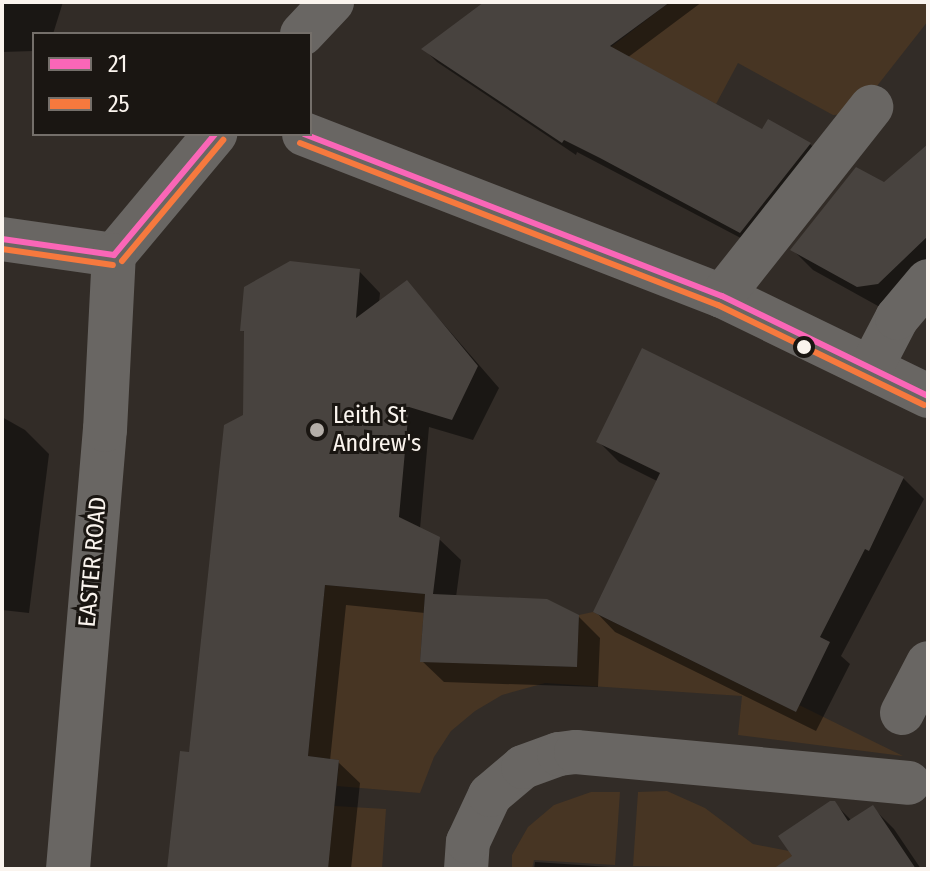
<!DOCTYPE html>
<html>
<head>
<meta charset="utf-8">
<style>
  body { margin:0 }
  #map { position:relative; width:930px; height:871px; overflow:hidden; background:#322c27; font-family:"Fira Sans Condensed",sans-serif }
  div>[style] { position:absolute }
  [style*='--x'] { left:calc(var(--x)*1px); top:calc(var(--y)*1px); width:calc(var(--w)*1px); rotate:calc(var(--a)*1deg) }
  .green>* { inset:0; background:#473523 }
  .shadow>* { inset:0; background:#0007 }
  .building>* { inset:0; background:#48433f }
  .minor>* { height:44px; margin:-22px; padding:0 22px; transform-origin:22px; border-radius:22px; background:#696663 }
  .bus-1>* { height:6px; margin:-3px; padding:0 3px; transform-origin:3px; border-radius:3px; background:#fa66b7 }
  .bus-2>* { height:6px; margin:-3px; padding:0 3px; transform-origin:3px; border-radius:3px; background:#f6793e }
  .dots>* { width:22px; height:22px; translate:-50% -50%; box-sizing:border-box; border:4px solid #1a1612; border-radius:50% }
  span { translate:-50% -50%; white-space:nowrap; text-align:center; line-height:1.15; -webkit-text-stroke:6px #1a1612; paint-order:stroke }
  .poi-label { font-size:24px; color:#faf4ee }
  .left { translate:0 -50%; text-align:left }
  .street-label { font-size:24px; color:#faf4ee }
  .frame { position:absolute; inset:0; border:4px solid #faf4ee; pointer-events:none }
  .legend { position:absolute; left:32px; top:32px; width:280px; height:104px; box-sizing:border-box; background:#1a1612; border:2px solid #746f6a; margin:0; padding:10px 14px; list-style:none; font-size:24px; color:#faf4ee }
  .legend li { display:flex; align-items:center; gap:16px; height:40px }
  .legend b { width:40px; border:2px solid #746f6a }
</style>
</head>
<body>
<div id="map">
  <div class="green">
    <div style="clip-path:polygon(670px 2px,928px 2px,928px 21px,855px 114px,833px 115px,738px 63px,716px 104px,638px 62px,582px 69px)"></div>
    <div style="clip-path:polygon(325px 585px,425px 594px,420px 661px,577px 667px,579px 615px,593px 612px,796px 712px,799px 705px,903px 756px,738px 735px,742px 696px,545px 683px,502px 695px,475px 711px,451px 731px,434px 757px,420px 793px,337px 786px,339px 760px,308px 756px)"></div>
    <div style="clip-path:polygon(667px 791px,705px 808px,753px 844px,789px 851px,800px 869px,633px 866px,638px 792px)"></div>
    <div style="clip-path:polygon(591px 792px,620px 792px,615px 865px,534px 860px,532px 869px,512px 869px,512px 855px,528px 827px,554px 805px)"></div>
    <div style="clip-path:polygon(334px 806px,386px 809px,382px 869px,298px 869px)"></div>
  </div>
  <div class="shadow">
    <div style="clip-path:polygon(2px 2px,63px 2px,53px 34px,34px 34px,34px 51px,2px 52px)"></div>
    <div style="clip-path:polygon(488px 2px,702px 2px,627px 58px,763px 131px,810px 144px,823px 157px,754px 245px,577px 152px,576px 155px,437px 62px,424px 49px)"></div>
    <div style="clip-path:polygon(928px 147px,928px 275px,898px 303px,878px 306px,813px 270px,793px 250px,885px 185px)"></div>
    <div style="clip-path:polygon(359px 271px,380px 293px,379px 303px,407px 282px,499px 388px,473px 440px,429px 427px,420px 529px,439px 539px,461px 560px,456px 597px,578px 616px,600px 638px,598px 687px,444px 682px,422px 661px,425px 613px,346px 605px,330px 761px,338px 762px,360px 783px,351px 869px,170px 869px,245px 416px,246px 333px,242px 330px)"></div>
    <div style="clip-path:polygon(2px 417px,25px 430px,49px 454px,29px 613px,2px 610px)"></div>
    <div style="clip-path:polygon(599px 442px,903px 478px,924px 499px,841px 656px,850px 664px,816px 731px,615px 632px,595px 611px,659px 482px,619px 462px)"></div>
    <div style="clip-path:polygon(834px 803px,852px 821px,872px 807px,894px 829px,921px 869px,803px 869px)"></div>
    <div style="clip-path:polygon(535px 862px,639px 869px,534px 869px)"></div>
  </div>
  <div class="building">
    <div style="clip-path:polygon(484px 2px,670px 2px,610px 46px,762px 129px,768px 119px,811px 143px,740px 233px,600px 158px,564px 140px,562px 143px,421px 49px)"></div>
    <div style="clip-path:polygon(928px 144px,928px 236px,878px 284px,857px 287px,790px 250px,856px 167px,884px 182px)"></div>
    <div style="clip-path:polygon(290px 261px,360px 269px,356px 318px,407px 280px,478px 366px,452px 420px,409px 407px,399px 517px,440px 537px,433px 594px,547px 599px,579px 615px,577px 667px,420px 662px,425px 594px,325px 585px,308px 756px,339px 760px,328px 869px,167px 869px,180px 751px,189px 752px,224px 425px,243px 415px,244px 331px,240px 331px,244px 287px)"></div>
    <div style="clip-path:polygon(642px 348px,904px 477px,869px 551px,865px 549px,820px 637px,830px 642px,796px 712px,593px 612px,660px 473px,596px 442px)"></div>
    <div style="clip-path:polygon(830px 801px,835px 801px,848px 821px,873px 805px,916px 869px,773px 869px,792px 856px,778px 836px)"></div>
  </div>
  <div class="minor">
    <div style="--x:302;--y:34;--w:44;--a:-46.8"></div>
    <div style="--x:304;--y:134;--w:448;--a:21.2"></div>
    <div style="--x:722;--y:296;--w:229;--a:25.9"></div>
    <div style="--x:2;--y:239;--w:113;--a:8.1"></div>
    <div style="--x:114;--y:255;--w:158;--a:-50.1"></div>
    <div style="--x:722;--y:296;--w:241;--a:-51.7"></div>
    <div style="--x:872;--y:366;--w:54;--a:-62.5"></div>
    <div style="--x:897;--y:318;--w:48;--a:-50"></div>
    <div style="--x:902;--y:713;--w:56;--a:-62.5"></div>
    <div style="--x:68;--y:869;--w:441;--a:-85.2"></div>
    <div style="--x:105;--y:430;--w:175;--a:-87.1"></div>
    <div style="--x:466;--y:869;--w:27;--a:-86"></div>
    <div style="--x:468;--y:842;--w:52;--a:-64.9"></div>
    <div style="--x:490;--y:795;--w:43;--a:-40.3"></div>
    <div style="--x:523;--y:767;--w:38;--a:-20"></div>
    <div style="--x:559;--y:754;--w:17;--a:-7"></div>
    <div style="--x:576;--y:752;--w:334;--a:5.3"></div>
  </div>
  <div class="bus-1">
    <div style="--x:304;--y:134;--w:448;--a:21.2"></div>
    <div style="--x:722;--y:296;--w:229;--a:25.9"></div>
    <div style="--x:2;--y:239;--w:113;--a:8.1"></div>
    <div style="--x:114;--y:255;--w:158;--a:-50.1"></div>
  </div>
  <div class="bus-2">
    <div style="--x:300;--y:143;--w:448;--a:21.2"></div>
    <div style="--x:718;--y:305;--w:229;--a:25.9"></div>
    <div style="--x:2;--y:249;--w:112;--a:8.2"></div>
    <div style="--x:122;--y:261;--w:158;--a:-50.1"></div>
  </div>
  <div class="dots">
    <div style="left:804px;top:347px;background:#faf4ee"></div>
    <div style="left:317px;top:430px;background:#b4aea8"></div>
  </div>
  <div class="poi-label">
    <span class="left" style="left:333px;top:430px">Leith St<br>Andrew's</span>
  </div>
  <div class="street-label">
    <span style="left:93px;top:562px;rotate:-85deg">EASTER ROAD</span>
  </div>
  <div class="frame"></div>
  <ul class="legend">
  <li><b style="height:10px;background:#fa66b7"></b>21</li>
  <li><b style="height:10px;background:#f6793e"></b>25</li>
  </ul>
</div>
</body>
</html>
